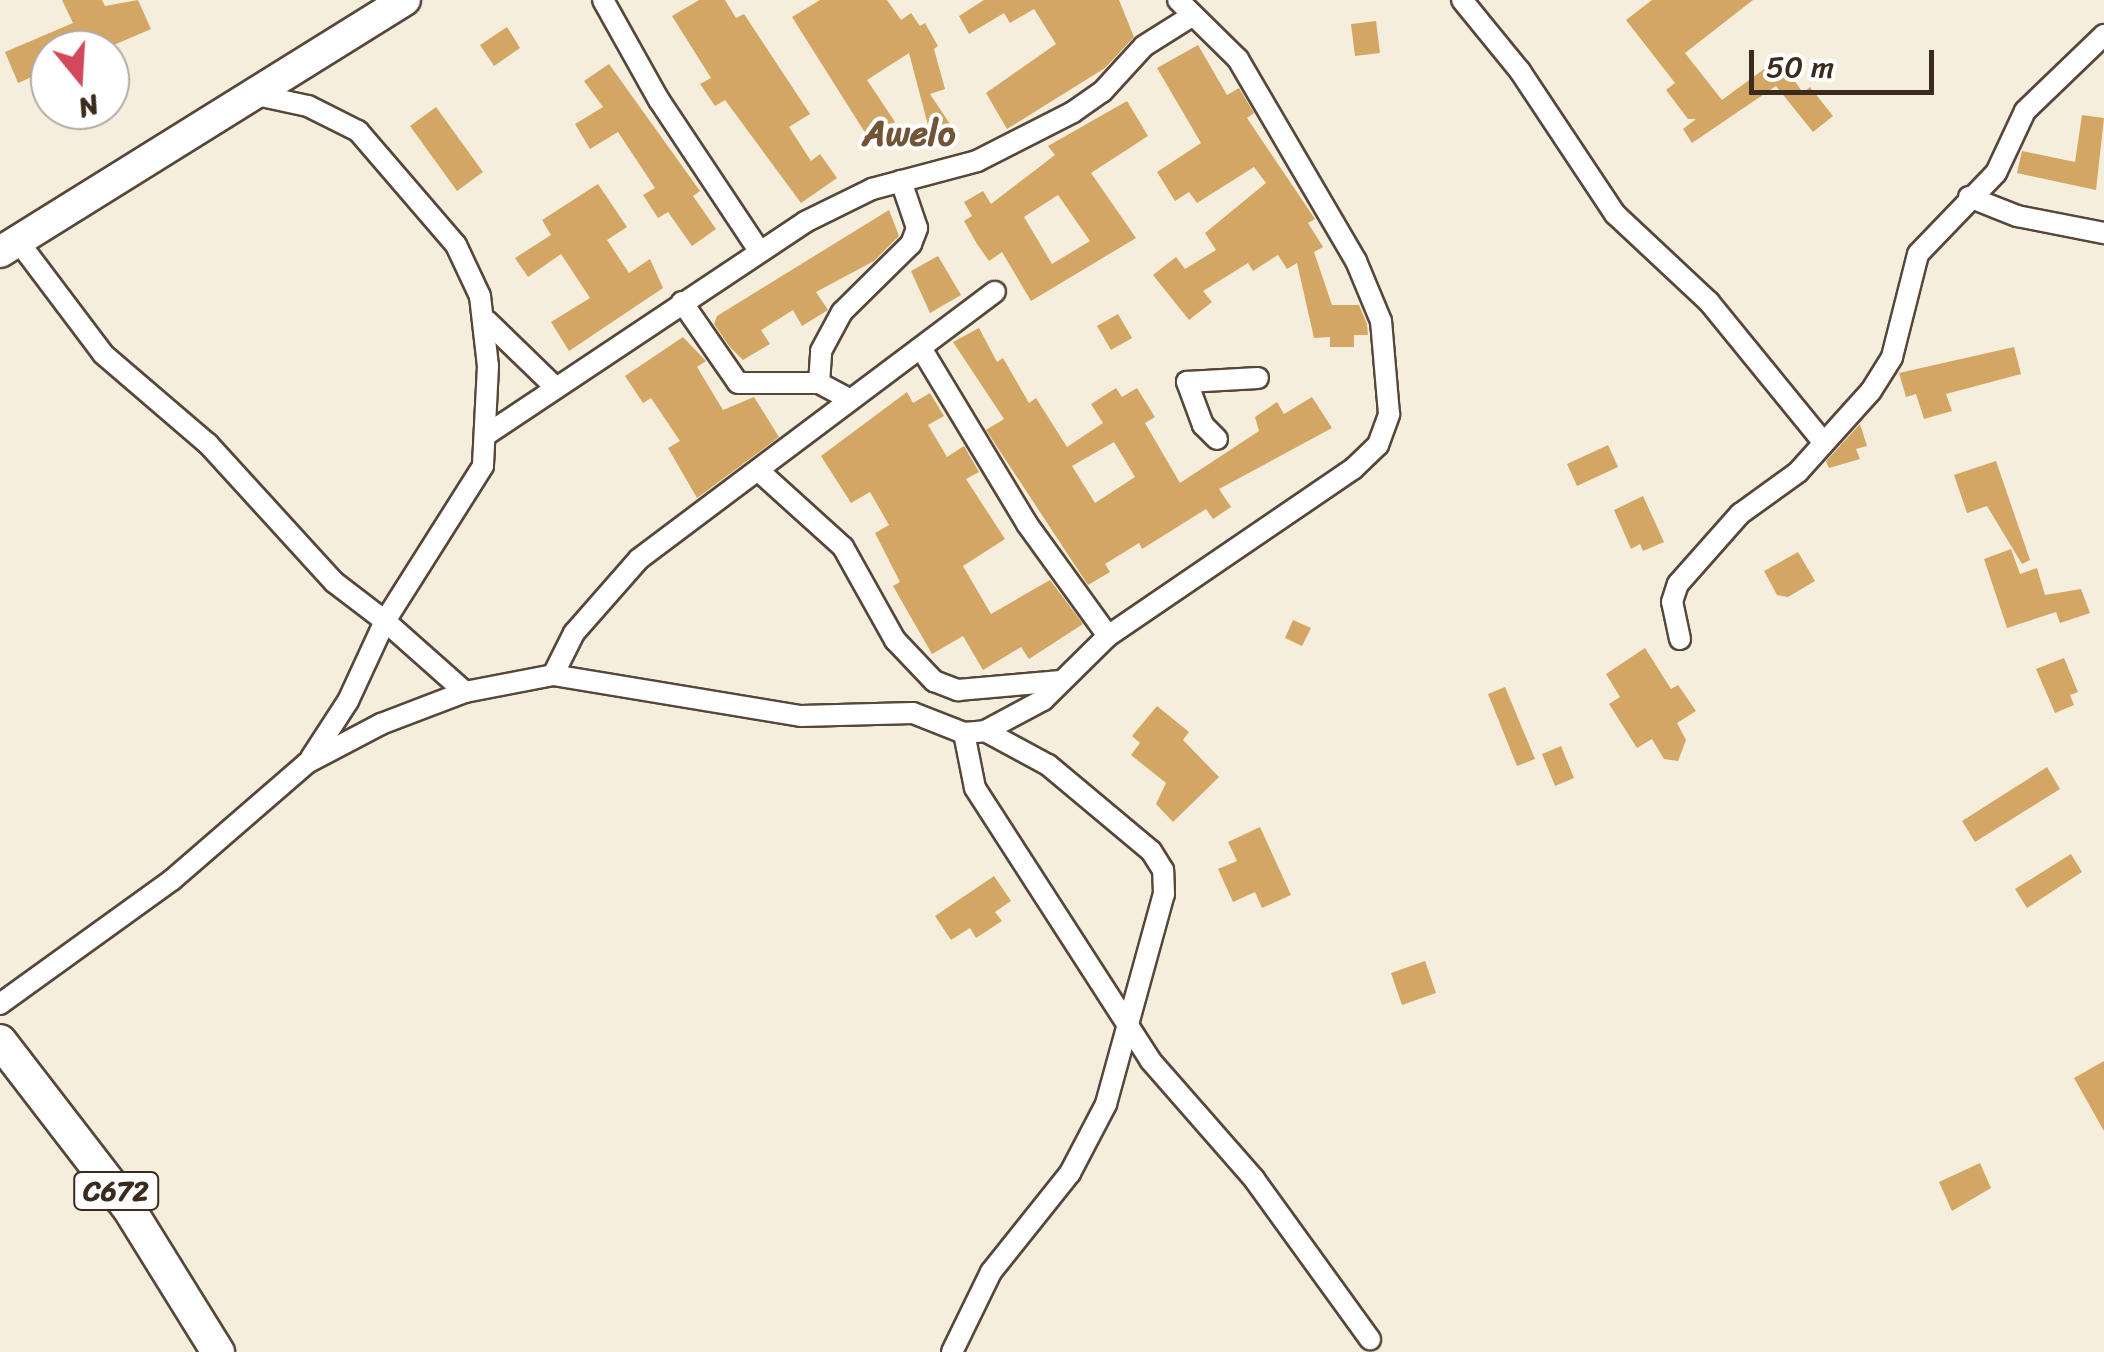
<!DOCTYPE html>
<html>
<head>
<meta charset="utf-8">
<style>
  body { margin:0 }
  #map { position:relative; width:2104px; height:1352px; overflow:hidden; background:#f5eedc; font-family:Sriracha,sans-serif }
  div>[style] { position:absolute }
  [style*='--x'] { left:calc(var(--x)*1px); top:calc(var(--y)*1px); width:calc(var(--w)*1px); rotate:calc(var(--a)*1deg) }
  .building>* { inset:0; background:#d4a664 }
  .roads { filter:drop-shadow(2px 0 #57473a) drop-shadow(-2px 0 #57473a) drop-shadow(0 2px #57473a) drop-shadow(0 -2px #57473a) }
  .street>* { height:20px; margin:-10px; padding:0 10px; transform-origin:10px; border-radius:10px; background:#fff }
  .secondary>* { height:30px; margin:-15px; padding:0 15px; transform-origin:15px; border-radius:15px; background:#fff }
  .primary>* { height:32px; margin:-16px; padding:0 16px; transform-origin:16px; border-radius:16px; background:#fff }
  span { translate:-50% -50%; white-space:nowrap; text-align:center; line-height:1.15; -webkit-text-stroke:8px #fff; paint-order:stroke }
  .shield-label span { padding:2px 8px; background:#fff; border:2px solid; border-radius:8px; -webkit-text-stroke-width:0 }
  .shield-label { font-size:28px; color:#3b2a1e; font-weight:700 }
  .quarter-label { font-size:35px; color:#715536; font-weight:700 }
  .north { position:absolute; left:30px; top:30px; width:100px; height:100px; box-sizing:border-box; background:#fff; border:2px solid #b1aaa5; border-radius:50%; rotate:162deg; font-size:28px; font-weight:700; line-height:40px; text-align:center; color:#3b2a1e }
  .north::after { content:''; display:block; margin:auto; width:35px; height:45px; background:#d1495b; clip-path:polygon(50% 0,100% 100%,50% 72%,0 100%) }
  .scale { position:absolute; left:1749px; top:50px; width:185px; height:45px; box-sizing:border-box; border:5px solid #3b2a1e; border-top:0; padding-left:12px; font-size:30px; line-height:35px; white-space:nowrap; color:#3b2a1e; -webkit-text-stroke:8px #fff; paint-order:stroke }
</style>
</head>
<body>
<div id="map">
  <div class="building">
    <div style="clip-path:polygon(62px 0,102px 0,105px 6px,138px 0,151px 29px,102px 50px,50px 50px,50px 69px,18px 83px,5px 52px,73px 23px)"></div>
    <div style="clip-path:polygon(699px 0,725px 0,736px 18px,744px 14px,810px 114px,789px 127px,811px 161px,820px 154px,837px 178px,801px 203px,725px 100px,715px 106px,700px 84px,711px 78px,672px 16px)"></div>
    <div style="clip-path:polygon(820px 0,887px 0,901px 20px,911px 13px,920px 26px,925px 23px,938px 46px,934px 49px,945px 89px,930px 94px,954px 130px,933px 144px,909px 53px,867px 80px,895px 122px,869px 139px,792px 17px)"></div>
    <div style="clip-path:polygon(984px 0,1119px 0,1134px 37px,1105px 68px,1007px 129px,986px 93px,1056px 44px,1034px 9px,1010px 23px,1004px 13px,969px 34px,959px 16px)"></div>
    <div style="clip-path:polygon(1652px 0,1753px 0,1685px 53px,1722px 100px,1779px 58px,1803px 93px,1810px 87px,1833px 116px,1813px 132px,1776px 86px,1692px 143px,1683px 129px,1696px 119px,1688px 119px,1666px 90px,1675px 83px,1626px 20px)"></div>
    <div style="clip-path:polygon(1376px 21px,1380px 53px,1355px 56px,1351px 24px)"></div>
    <div style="clip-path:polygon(507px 27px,520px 48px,494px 66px,480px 45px)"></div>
    <div style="clip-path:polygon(1198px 45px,1227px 95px,1239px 88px,1254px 113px,1247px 118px,1315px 219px,1308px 223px,1323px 247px,1314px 252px,1332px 305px,1359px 305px,1367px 324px,1368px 335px,1354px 335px,1354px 347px,1330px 347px,1330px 337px,1314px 338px,1297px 263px,1287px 269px,1278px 255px,1253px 271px,1248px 263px,1203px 291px,1212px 302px,1189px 320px,1153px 275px,1176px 257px,1185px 269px,1216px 250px,1205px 233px,1266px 183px,1254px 167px,1197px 203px,1189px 192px,1175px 201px,1157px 172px,1201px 143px,1157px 68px)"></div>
    <div style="clip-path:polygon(609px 64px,700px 191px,693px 196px,716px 229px,692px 246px,668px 212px,658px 218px,643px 195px,655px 188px,618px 132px,590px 149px,575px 124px,603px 107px,584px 81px)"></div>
    <div style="clip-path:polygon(evenodd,1127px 101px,1148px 136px,1091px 173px,1136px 238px,1031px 301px,1002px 252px,989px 261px,977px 244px,964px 221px,972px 216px,964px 202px,983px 191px,991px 204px,1055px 155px,1048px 146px,1127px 101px,1058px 195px,1090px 241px,1052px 264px,1024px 217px,1058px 195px)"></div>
    <div style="clip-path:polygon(436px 107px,483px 172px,457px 191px,410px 126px)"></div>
    <div style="clip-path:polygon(2082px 115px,2104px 118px,2096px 190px,2017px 173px,2022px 151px,2075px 162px)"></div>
    <div style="clip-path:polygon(598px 184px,627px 227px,607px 240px,629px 273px,650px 259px,663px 288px,569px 351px,551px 322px,590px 298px,561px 254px,528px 277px,515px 258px,551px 235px,542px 220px)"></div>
    <div style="clip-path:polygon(889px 210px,899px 236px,874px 261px,816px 292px,828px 310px,802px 326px,793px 310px,761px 330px,770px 344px,743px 360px,729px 346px,714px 324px,717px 316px)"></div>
    <div style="clip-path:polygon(938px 256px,961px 295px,930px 313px,911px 271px)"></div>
    <div style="clip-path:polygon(1118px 314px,1132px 338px,1111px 350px,1097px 326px)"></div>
    <div style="clip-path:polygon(evenodd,979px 328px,997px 362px,1003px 358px,1029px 403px,1036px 398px,1067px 447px,1103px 423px,1091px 404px,1116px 388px,1122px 397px,1137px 388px,1155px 417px,1145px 423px,1180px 483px,1259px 431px,1255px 417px,1277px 402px,1284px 414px,1312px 397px,1332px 428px,1219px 489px,1231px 507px,1213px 519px,1206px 509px,1142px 549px,1139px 543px,1105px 564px,1110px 572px,1088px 585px,986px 430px,1004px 419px,953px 342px,979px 328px,1114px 442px,1135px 477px,1095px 503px,1072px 466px,1114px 442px)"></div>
    <div style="clip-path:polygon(683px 337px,706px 361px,697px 367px,723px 410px,754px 397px,779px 437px,697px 498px,668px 448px,680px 441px,651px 398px,643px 403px,625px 376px)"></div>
    <div style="clip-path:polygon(2014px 347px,2021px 374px,1946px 394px,1952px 411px,1924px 419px,1916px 394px,1906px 397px,1899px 373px)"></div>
    <div style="clip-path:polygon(907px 392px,913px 403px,930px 393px,944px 416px,928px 425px,947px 457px,964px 446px,979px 472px,966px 479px,1005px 539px,963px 566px,991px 614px,1050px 580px,1083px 624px,1029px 659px,1021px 647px,983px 670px,963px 636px,932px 654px,893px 586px,900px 582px,875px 533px,889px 525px,870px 492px,851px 503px,821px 456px)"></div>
    <div style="clip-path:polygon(1860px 424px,1867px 446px,1856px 449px,1860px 459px,1829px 468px,1826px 461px)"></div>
    <div style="clip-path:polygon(1608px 445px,1618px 467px,1577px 486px,1567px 464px)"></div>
    <div style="clip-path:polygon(1996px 461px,2030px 560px,2022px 564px,1987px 506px,1967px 513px,1954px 475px)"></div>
    <div style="clip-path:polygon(1643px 496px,1664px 542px,1643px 551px,1640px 544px,1631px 549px,1614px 510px)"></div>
    <div style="clip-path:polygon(2011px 549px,2020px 574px,2037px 568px,2045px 595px,2081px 589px,2090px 613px,2060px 623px,2056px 612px,2007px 628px,1984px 559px)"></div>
    <div style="clip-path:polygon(1798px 552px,1815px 581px,1788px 597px,1777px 595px,1764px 571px)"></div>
    <div style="clip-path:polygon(1293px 620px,1311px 628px,1302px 646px,1285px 638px)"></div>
    <div style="clip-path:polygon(1645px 648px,1671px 689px,1678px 685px,1696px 711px,1677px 723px,1686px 740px,1678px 761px,1664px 759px,1652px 739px,1637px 748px,1609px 704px,1620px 697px,1606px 674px)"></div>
    <div style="clip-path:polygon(2064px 658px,2078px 692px,2070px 695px,2074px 705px,2055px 713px,2036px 669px)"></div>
    <div style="clip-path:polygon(1505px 687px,1535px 759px,1517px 766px,1488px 694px)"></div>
    <div style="clip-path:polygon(1157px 706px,1189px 732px,1183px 740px,1219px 777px,1173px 822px,1156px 804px,1166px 783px,1131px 755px,1140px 743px,1132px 736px)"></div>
    <div style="clip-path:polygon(1561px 746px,1574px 778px,1555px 786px,1542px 754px)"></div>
    <div style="clip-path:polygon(2047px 767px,2060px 789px,1975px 842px,1962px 821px)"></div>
    <div style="clip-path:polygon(1260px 827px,1291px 895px,1262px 908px,1255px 892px,1233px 902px,1218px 869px,1237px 861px,1228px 842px)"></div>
    <div style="clip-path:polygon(2071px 854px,2082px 872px,2027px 908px,2015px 889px)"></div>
    <div style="clip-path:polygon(994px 876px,1011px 901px,995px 912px,1002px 921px,976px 938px,970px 928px,951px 940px,935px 916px)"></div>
    <div style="clip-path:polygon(1425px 961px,1436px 993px,1402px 1005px,1391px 973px)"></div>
    <div style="clip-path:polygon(2104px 1061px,2104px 1131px,2074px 1078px)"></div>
    <div style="clip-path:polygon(1980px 1163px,1991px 1188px,1952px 1211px,1939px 1182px)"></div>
  </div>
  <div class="roads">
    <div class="street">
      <div style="--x:603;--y:0;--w:115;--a:60.8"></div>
      <div style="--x:659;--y:100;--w:179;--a:56.4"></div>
      <div style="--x:1462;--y:0;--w:92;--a:50.8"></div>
      <div style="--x:1520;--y:71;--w:172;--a:56.4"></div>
      <div style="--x:1615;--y:214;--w:129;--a:43.1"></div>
      <div style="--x:1709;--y:302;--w:181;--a:50.8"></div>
      <div style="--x:252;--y:94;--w:57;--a:12.1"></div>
      <div style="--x:308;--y:106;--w:56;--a:26.6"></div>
      <div style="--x:358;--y:131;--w:150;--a:49.3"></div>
      <div style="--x:456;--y:245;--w:56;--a:64.8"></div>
      <div style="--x:480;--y:296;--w:70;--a:83.5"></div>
      <div style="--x:488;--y:366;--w:100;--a:92.9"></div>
      <div style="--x:483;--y:466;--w:183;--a:122.3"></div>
      <div style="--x:385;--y:621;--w:107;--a:41.6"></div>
      <div style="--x:1969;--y:197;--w:52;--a:21.6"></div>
      <div style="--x:2017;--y:216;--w:89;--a:11.1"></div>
      <div style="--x:18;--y:241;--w:141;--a:53"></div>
      <div style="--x:103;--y:354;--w:138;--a:40.6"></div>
      <div style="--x:208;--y:444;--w:187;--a:47.6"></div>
      <div style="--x:334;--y:582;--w:64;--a:37.4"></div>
      <div style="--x:385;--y:621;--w:88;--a:114.8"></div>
      <div style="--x:348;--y:701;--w:68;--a:123"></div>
      <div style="--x:682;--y:302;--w:98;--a:55.3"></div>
      <div style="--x:738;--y:383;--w:81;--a:0"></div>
      <div style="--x:819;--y:383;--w:32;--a:28"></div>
      <div style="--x:487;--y:321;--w:95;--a:44.1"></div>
      <div style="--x:921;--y:348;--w:205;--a:58.9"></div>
      <div style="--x:1027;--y:524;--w:138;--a:54.1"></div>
      <div style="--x:819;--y:383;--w:32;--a:-86"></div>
      <div style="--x:821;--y:351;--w:44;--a:-61.7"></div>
      <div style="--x:842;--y:312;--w:97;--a:-44.6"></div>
      <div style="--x:911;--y:244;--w:17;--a:-69"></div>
      <div style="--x:917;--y:228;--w:50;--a:-108.8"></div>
      <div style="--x:489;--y:433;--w:380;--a:-33.7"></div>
      <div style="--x:805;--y:222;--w:75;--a:-26.2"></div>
      <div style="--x:872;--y:189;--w:109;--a:-14.9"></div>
      <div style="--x:977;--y:161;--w:108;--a:-27"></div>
      <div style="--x:1073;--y:112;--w:35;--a:-35"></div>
      <div style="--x:1102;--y:92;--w:62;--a:-47.6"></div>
      <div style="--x:1144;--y:46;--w:54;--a:-32.2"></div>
      <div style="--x:1217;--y:439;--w:20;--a:-135"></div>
      <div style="--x:1203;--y:425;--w:46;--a:-110.4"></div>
      <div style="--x:1187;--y:382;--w:71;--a:-3.2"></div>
      <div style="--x:760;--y:472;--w:112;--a:42.1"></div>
      <div style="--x:843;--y:547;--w:107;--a:60.8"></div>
      <div style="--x:895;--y:640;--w:57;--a:46.4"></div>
      <div style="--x:934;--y:681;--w:26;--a:21"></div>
      <div style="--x:958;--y:690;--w:103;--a:-5"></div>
      <div style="--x:1680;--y:639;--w:38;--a:-102"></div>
      <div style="--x:1672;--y:602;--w:19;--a:-72"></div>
      <div style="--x:1678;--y:584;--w:94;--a:-48.5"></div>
      <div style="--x:1740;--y:514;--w:72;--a:-35.9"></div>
      <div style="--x:1798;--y:472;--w:109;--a:-48"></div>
      <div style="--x:1871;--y:391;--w:40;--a:-58"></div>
      <div style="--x:1892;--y:357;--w:106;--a:-75.8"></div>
      <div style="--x:1918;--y:254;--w:112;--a:-46.1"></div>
      <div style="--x:1996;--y:173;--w:68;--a:-64.9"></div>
      <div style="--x:2025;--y:111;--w:110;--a:-43.9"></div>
      <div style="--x:553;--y:675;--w:47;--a:-63.4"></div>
      <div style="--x:574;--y:633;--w:98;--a:-48.7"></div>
      <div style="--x:639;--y:559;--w:445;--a:-36.9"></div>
      <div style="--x:964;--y:733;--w:56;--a:78.7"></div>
      <div style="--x:975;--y:788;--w:323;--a:57.2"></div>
      <div style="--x:1150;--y:1060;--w:158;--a:48.8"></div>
      <div style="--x:1254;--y:1179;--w:198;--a:54.1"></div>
      <div style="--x:0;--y:1004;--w:212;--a:-35.8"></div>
      <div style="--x:172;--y:880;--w:179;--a:-40.9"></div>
      <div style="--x:307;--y:763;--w:84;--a:-27.8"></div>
      <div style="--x:381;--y:724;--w:90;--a:-20.9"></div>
      <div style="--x:465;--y:692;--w:90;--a:-10.9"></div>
      <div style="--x:553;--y:675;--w:251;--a:9.4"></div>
      <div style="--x:801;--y:716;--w:112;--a:-1.5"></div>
      <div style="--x:913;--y:713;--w:55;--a:21.4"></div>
      <div style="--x:964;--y:733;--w:21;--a:-5"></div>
      <div style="--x:985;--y:731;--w:66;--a:-28.1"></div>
      <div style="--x:1043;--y:700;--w:91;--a:-44.6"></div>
      <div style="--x:1108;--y:636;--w:297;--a:-34.3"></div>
      <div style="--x:1353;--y:469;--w:35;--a:-44"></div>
      <div style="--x:1378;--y:445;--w:33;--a:-70"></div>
      <div style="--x:1389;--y:414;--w:93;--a:-94.9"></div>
      <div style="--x:1381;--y:321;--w:65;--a:-112.6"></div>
      <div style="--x:1356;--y:261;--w:234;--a:-120.3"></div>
      <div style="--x:1238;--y:59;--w:84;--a:-135.5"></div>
      <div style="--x:952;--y:1352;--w:89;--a:-64"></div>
      <div style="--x:991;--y:1272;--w:127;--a:-51.4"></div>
      <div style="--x:1070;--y:1173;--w:78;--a:-62.4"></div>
      <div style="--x:1106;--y:1104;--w:218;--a:-74.6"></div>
      <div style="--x:1164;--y:894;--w:24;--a:-92"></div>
      <div style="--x:1163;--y:870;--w:22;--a:-122"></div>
      <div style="--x:1151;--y:851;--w:134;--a:-140.1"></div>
      <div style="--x:1048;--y:765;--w:72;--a:-151.6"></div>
    </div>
    <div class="secondary">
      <div style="--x:0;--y:252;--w:477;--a:-31.9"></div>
    </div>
    <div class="primary">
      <div style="--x:0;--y:1041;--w:210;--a:52.4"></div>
      <div style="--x:128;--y:1207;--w:171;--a:58.2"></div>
    </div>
  </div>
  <div class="shield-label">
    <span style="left:116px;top:1191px">C672</span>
  </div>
  <div class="quarter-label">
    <span style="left:909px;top:133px">Awelo</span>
  </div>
  <div class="north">N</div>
  <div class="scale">50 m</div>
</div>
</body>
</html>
